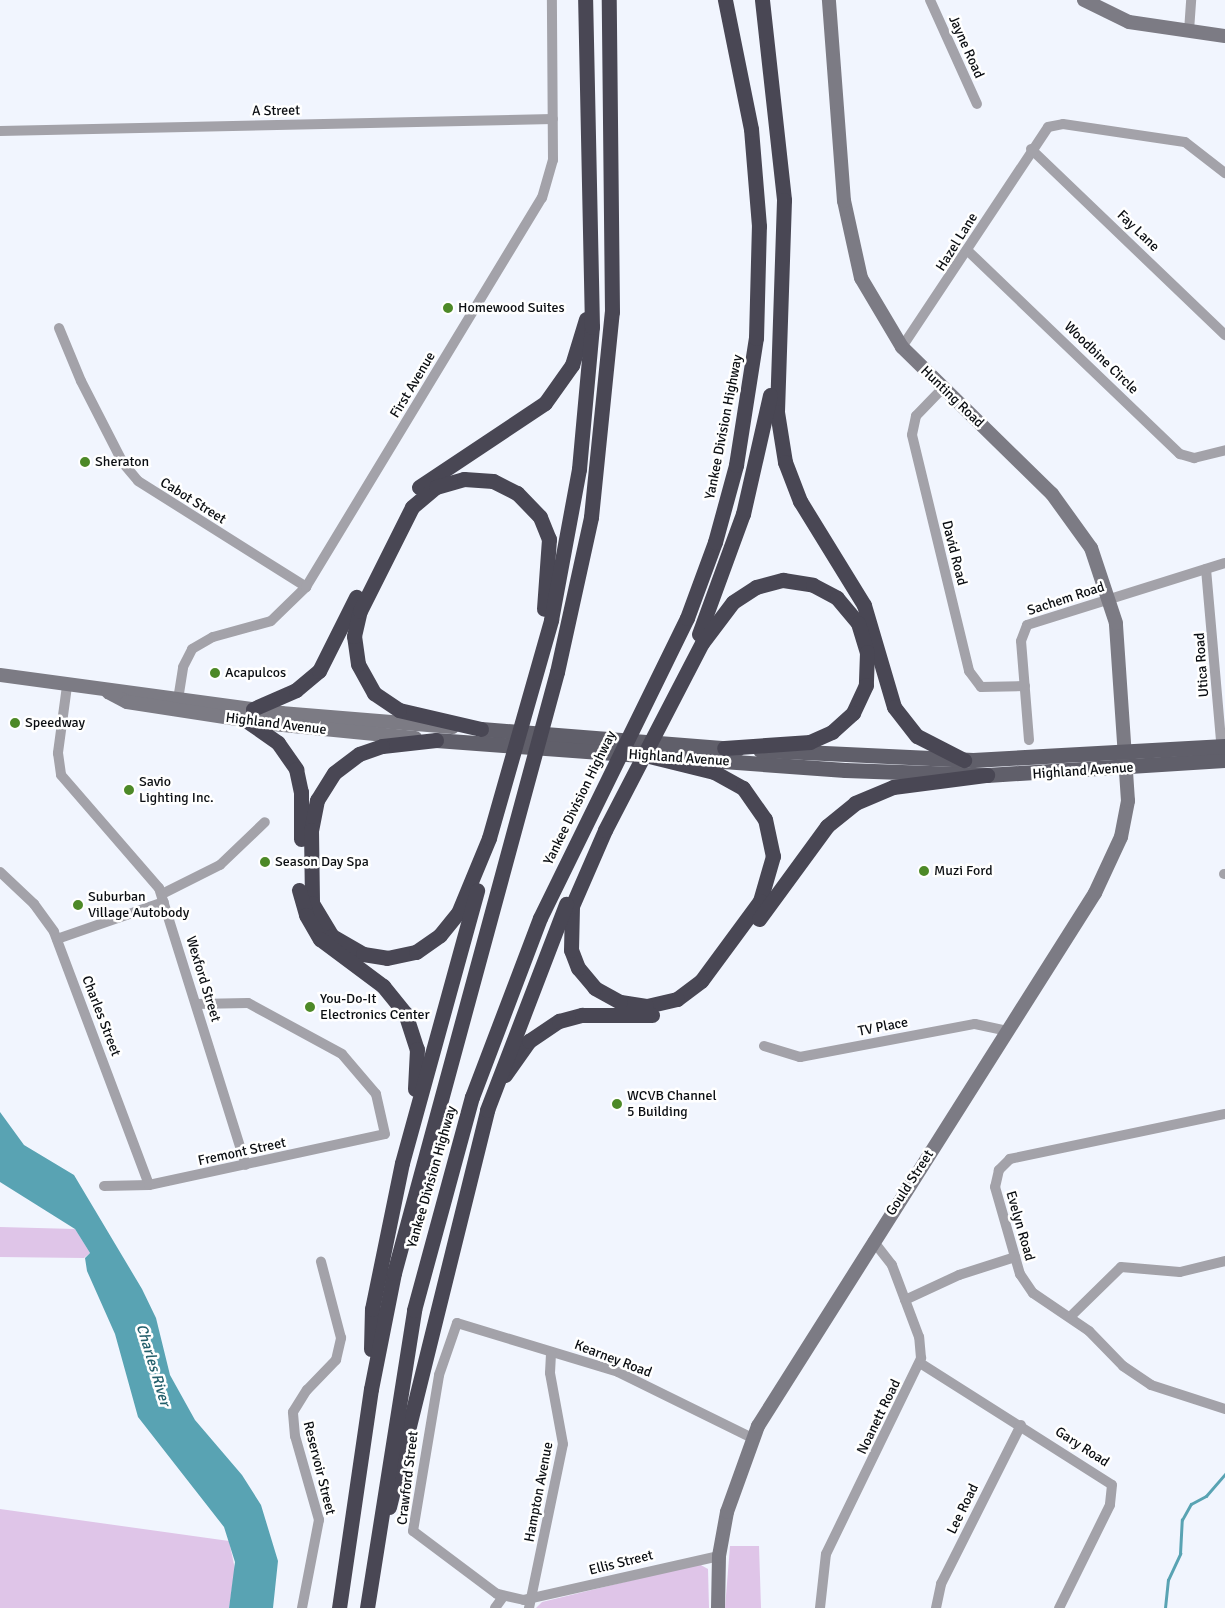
<!DOCTYPE html>
<html>
<head>
<meta charset="utf-8">
<style>
  body { margin:0 }
  #map { position:relative; width:1225px; height:1608px; overflow:hidden; background:#f1f5fe; font-family:Signika,sans-serif }
  div>[style] { position:absolute }
  [style*='--x'] { left:calc(var(--x)*1px); top:calc(var(--y)*1px); width:calc(var(--w)*1px); rotate:calc(var(--a)*1deg) }
  .green>* { inset:0; background:#dfc5e8 }
  .water>* { inset:0; background:#59a3b3 }
  .stream>* { height:2.5px; margin:-1.25px; padding:0 1.25px; transform-origin:1.25px; border-radius:1.25px; background:#59a3b3 }
  .street>* { height:10px; margin:-5px; padding:0 5px; transform-origin:5px; border-radius:5px; background:#a3a2a9 }
  .secondary>* { height:14px; margin:-7px; padding:0 7px; transform-origin:7px; border-radius:7px; background:#7c7b84 }
  .primary>* { height:15px; margin:-7.5px; padding:0 7.5px; transform-origin:7.5px; border-radius:7.5px; background:#605f6a }
  .highway>* { height:15px; margin:-7.5px; padding:0 7.5px; transform-origin:7.5px; border-radius:7.5px; background:#494754 }
  .dots>* { width:14px; height:14px; translate:-50% -50%; box-sizing:border-box; border:2px solid #fff; border-radius:50% }
  span { translate:-50% -50%; white-space:nowrap; text-align:center; line-height:1.15; -webkit-text-stroke:5px #fff; paint-order:stroke }
  .street-label { font-size:14px; color:#0b0e12 }
  .poi-label { font-size:14px; color:#0b0e12 }
  .left { translate:0 -50%; text-align:left }
  .water-label { font-size:15px; color:#215e6a; font-style:italic }
</style>
</head>
<body>
<div id="map">
  <div class="green">
    <div style="clip-path:polygon(0 1227px,75px 1229px,90px 1253px,84px 1258px,0 1257px)"></div>
    <div style="clip-path:polygon(0 1509px,229px 1541px,235px 1569px,229px 1608px,0 1608px)"></div>
    <div style="clip-path:polygon(730px 1546px,759px 1546px,761px 1608px,725px 1608px)"></div>
    <div style="clip-path:polygon(699px 1564px,708px 1569px,709px 1608px,536px 1608px,542px 1602px)"></div>
  </div>
  <div class="water">
    <div style="clip-path:polygon(0 1112px,24px 1145px,74px 1175px,142px 1289px,156px 1318px,170px 1375px,195px 1420px,242px 1475px,261px 1505px,278px 1561px,273px 1608px,229px 1608px,235px 1562px,224px 1527px,138px 1417px,115px 1334px,87px 1271px,85px 1258px,90px 1253px,75px 1229px,0 1182px)"></div>
  </div>
  <div class="stream">
    <div style="--x:1165;--y:1608;--w:28;--a:-84"></div>
    <div style="--x:1168;--y:1580;--w:29;--a:-65"></div>
    <div style="--x:1180;--y:1554;--w:34;--a:-87"></div>
    <div style="--x:1182;--y:1520;--w:18;--a:-61"></div>
    <div style="--x:1191;--y:1504;--w:17;--a:-28"></div>
    <div style="--x:1206;--y:1496;--w:29;--a:-49"></div>
  </div>
  <div class="street">
    <div style="--x:930;--y:0;--w:114;--a:65.7"></div>
    <div style="--x:1189;--y:31;--w:31;--a:-86"></div>
    <div style="--x:0;--y:131;--w:553;--a:-1.24"></div>
    <div style="--x:1031;--y:149;--w:269;--a:43.8"></div>
    <div style="--x:967;--y:250;--w:295;--a:43.8"></div>
    <div style="--x:1180;--y:454;--w:15;--a:16"></div>
    <div style="--x:1194;--y:458;--w:32;--a:-14"></div>
    <div style="--x:59;--y:328;--w:57;--a:67.5"></div>
    <div style="--x:81;--y:381;--w:92;--a:62.9"></div>
    <div style="--x:123;--y:463;--w:23;--a:50"></div>
    <div style="--x:138;--y:481;--w:199;--a:32.2"></div>
    <div style="--x:902;--y:347;--w:264;--a:-56.4"></div>
    <div style="--x:1048;--y:127;--w:15;--a:-11"></div>
    <div style="--x:1063;--y:124;--w:123;--a:8.4"></div>
    <div style="--x:1185;--y:142;--w:51;--a:37.8"></div>
    <div style="--x:943;--y:388;--w:39;--a:134"></div>
    <div style="--x:916;--y:416;--w:19;--a:102"></div>
    <div style="--x:912;--y:435;--w:243;--a:76.4"></div>
    <div style="--x:969;--y:671;--w:20;--a:53"></div>
    <div style="--x:981;--y:687;--w:44;--a:-1.3"></div>
    <div style="--x:1206;--y:569;--w:184;--a:85"></div>
    <div style="--x:67;--y:686;--w:68;--a:97.7"></div>
    <div style="--x:58;--y:753;--w:22;--a:82"></div>
    <div style="--x:61;--y:775;--w:150;--a:49.1"></div>
    <div style="--x:159;--y:888;--w:290;--a:72.6"></div>
    <div style="--x:177;--y:706;--w:39;--a:-81"></div>
    <div style="--x:183;--y:667;--w:20;--a:-63"></div>
    <div style="--x:192;--y:649;--w:24;--a:-30"></div>
    <div style="--x:213;--y:637;--w:60;--a:-15.4"></div>
    <div style="--x:271;--y:621;--w:49;--a:-44.2"></div>
    <div style="--x:306;--y:587;--w:455;--a:-58.8"></div>
    <div style="--x:542;--y:198;--w:40;--a:-74"></div>
    <div style="--x:553;--y:160;--w:160;--a:-90.4"></div>
    <div style="--x:1029;--y:740;--w:99;--a:-94.6"></div>
    <div style="--x:1021;--y:641;--w:17;--a:-69"></div>
    <div style="--x:1027;--y:625;--w:207;--a:-17.4"></div>
    <div style="--x:0;--y:872;--w:47;--a:43.3"></div>
    <div style="--x:34;--y:904;--w:34;--a:54"></div>
    <div style="--x:54;--y:932;--w:270;--a:69.4"></div>
    <div style="--x:1224;--y:874;--w:1;--a:0"></div>
    <div style="--x:162;--y:894;--w:65;--a:-26.6"></div>
    <div style="--x:220;--y:865;--w:62;--a:-43.7"></div>
    <div style="--x:57;--y:939;--w:113;--a:-19.1"></div>
    <div style="--x:764;--y:1046;--w:38;--a:17"></div>
    <div style="--x:800;--y:1057;--w:178;--a:-10.7"></div>
    <div style="--x:975;--y:1024;--w:34;--a:12"></div>
    <div style="--x:1225;--y:1114;--w:220;--a:168.2"></div>
    <div style="--x:1010;--y:1159;--w:16;--a:135"></div>
    <div style="--x:999;--y:1170;--w:17;--a:103"></div>
    <div style="--x:995;--y:1187;--w:91;--a:74"></div>
    <div style="--x:1020;--y:1274;--w:23;--a:56"></div>
    <div style="--x:1033;--y:1293;--w:68;--a:34.2"></div>
    <div style="--x:1089;--y:1331;--w:49;--a:45.8"></div>
    <div style="--x:1123;--y:1366;--w:34;--a:34"></div>
    <div style="--x:1151;--y:1385;--w:78;--a:18"></div>
    <div style="--x:104;--y:1186;--w:45;--a:-1.3"></div>
    <div style="--x:149;--y:1185;--w:241;--a:-12.2"></div>
    <div style="--x:385;--y:1134;--w:41;--a:-102.7"></div>
    <div style="--x:376;--y:1094;--w:52;--a:-130.4"></div>
    <div style="--x:342;--y:1054;--w:107;--a:-151.5"></div>
    <div style="--x:248;--y:1003;--w:52;--a:178.9"></div>
    <div style="--x:905;--y:1300;--w:60;--a:-24.8"></div>
    <div style="--x:959;--y:1275;--w:59;--a:-17.8"></div>
    <div style="--x:1070;--y:1317;--w:71;--a:-44.4"></div>
    <div style="--x:1121;--y:1267;--w:59;--a:4.8"></div>
    <div style="--x:1180;--y:1272;--w:46;--a:-13.7"></div>
    <div style="--x:920;--y:1363;--w:227;--a:32.4"></div>
    <div style="--x:1112;--y:1485;--w:20;--a:96"></div>
    <div style="--x:1110;--y:1505;--w:115;--a:116.3"></div>
    <div style="--x:719;--y:1556;--w:200;--a:167.3"></div>
    <div style="--x:524;--y:1600;--w:28;--a:-167"></div>
    <div style="--x:497;--y:1594;--w:105;--a:-143.1"></div>
    <div style="--x:413;--y:1531;--w:158;--a:-80.5"></div>
    <div style="--x:439;--y:1375;--w:55;--a:-70.9"></div>
    <div style="--x:457;--y:1323;--w:168;--a:16.9"></div>
    <div style="--x:618;--y:1372;--w:149;--a:26.2"></div>
    <div style="--x:302;--y:1608;--w:90;--a:-79.1"></div>
    <div style="--x:319;--y:1520;--w:87;--a:-105.9"></div>
    <div style="--x:295;--y:1436;--w:24;--a:-95"></div>
    <div style="--x:293;--y:1412;--w:26;--a:-58"></div>
    <div style="--x:307;--y:1390;--w:42;--a:-46"></div>
    <div style="--x:336;--y:1360;--w:23;--a:-77"></div>
    <div style="--x:341;--y:1338;--w:79;--a:-104.7"></div>
    <div style="--x:495;--y:1608;--w:14;--a:-54"></div>
    <div style="--x:529;--y:1608;--w:167;--a:-78.3"></div>
    <div style="--x:563;--y:1444;--w:72;--a:-100.4"></div>
    <div style="--x:550;--y:1373;--w:21;--a:-87"></div>
    <div style="--x:820;--y:1608;--w:54;--a:-83.7"></div>
    <div style="--x:826;--y:1554;--w:218;--a:-64.1"></div>
    <div style="--x:921;--y:1358;--w:21;--a:-95"></div>
    <div style="--x:919;--y:1337;--w:77;--a:-110.6"></div>
    <div style="--x:892;--y:1265;--w:31;--a:-128"></div>
    <div style="--x:936;--y:1608;--w:25;--a:-78"></div>
    <div style="--x:941;--y:1584;--w:178;--a:-63.3"></div>
  </div>
  <div class="secondary">
    <div style="--x:1084;--y:0;--w:50;--a:26.1"></div>
    <div style="--x:1129;--y:22;--w:97;--a:8.3"></div>
    <div style="--x:0;--y:675;--w:284;--a:7.7"></div>
    <div style="--x:281;--y:713;--w:172;--a:4.7"></div>
    <div style="--x:108;--y:692;--w:21;--a:28"></div>
    <div style="--x:127;--y:702;--w:138;--a:8.8"></div>
    <div style="--x:263;--y:723;--w:153;--a:5.6"></div>
    <div style="--x:718;--y:1608;--w:52;--a:-88.9"></div>
    <div style="--x:719;--y:1556;--w:45;--a:-79.7"></div>
    <div style="--x:727;--y:1512;--w:91;--a:-70.2"></div>
    <div style="--x:758;--y:1426;--w:631;--a:-57.7"></div>
    <div style="--x:1095;--y:893;--w:62;--a:-65.1"></div>
    <div style="--x:1121;--y:837;--w:37;--a:-79"></div>
    <div style="--x:1128;--y:801;--w:178;--a:-93.9"></div>
    <div style="--x:1116;--y:623;--w:79;--a:-108.4"></div>
    <div style="--x:1091;--y:548;--w:67;--a:-125.8"></div>
    <div style="--x:1052;--y:494;--w:210;--a:-135.6"></div>
    <div style="--x:902;--y:347;--w:80;--a:-120.7"></div>
    <div style="--x:861;--y:278;--w:79;--a:-102.4"></div>
    <div style="--x:844;--y:201;--w:202;--a:-94.3"></div>
  </div>
  <div class="primary">
    <div style="--x:481;--y:729;--w:257;--a:4.5"></div>
    <div style="--x:436;--y:740;--w:410;--a:4.2"></div>
    <div style="--x:845;--y:770;--w:142;--a:2"></div>
    <div style="--x:987;--y:775;--w:238;--a:-3.6"></div>
    <div style="--x:760;--y:750;--w:213;--a:2.7"></div>
    <div style="--x:973;--y:760;--w:252;--a:-3.2"></div>
  </div>
  <div class="highway">
    <div style="--x:762;--y:0;--w:201;--a:83.7"></div>
    <div style="--x:784;--y:200;--w:212;--a:91.9"></div>
    <div style="--x:777;--y:412;--w:51;--a:80.9"></div>
    <div style="--x:785;--y:462;--w:42;--a:69"></div>
    <div style="--x:800;--y:501;--w:122;--a:58.4"></div>
    <div style="--x:864;--y:605;--w:106;--a:73.6"></div>
    <div style="--x:894;--y:707;--w:37;--a:52"></div>
    <div style="--x:917;--y:736;--w:53;--a:27.1"></div>
    <div style="--x:419;--y:487;--w:151;--a:-33.7"></div>
    <div style="--x:545;--y:403;--w:47;--a:-54.6"></div>
    <div style="--x:572;--y:365;--w:48;--a:-73.1"></div>
    <div style="--x:699;--y:634;--w:128;--a:-69.9"></div>
    <div style="--x:743;--y:514;--w:122;--a:-77.2"></div>
    <div style="--x:253;--y:709;--w:47;--a:-23.8"></div>
    <div style="--x:296;--y:690;--w:30;--a:-40"></div>
    <div style="--x:319;--y:671;--w:83;--a:-63.4"></div>
    <div style="--x:247;--y:721;--w:38;--a:35"></div>
    <div style="--x:278;--y:743;--w:32;--a:55"></div>
    <div style="--x:296;--y:769;--w:24;--a:78"></div>
    <div style="--x:301;--y:792;--w:47;--a:90"></div>
    <div style="--x:481;--y:729;--w:84;--a:-167"></div>
    <div style="--x:399;--y:710;--w:30;--a:-146"></div>
    <div style="--x:374;--y:693;--w:33;--a:-119"></div>
    <div style="--x:358;--y:664;--w:28;--a:-98"></div>
    <div style="--x:354;--y:636;--w:26;--a:-77"></div>
    <div style="--x:360;--y:611;--w:116;--a:-63.4"></div>
    <div style="--x:412;--y:507;--w:31;--a:-40"></div>
    <div style="--x:436;--y:487;--w:29;--a:-16"></div>
    <div style="--x:464;--y:479;--w:29;--a:4"></div>
    <div style="--x:493;--y:481;--w:27;--a:27"></div>
    <div style="--x:517;--y:493;--w:33;--a:46"></div>
    <div style="--x:540;--y:517;--w:24;--a:68"></div>
    <div style="--x:549;--y:539;--w:70;--a:94.1"></div>
    <div style="--x:436;--y:740;--w:54;--a:173.7"></div>
    <div style="--x:382;--y:746;--w:24;--a:161"></div>
    <div style="--x:359;--y:754;--w:31;--a:143"></div>
    <div style="--x:334;--y:773;--w:32;--a:122"></div>
    <div style="--x:317;--y:800;--w:31;--a:101"></div>
    <div style="--x:311;--y:830;--w:73;--a:89.2"></div>
    <div style="--x:312;--y:903;--w:39;--a:59"></div>
    <div style="--x:332;--y:936;--w:36;--a:30"></div>
    <div style="--x:363;--y:954;--w:24;--a:9"></div>
    <div style="--x:387;--y:958;--w:30;--a:-12"></div>
    <div style="--x:416;--y:952;--w:29;--a:-35"></div>
    <div style="--x:440;--y:935;--w:28;--a:-51"></div>
    <div style="--x:458;--y:913;--w:81;--a:-67.5"></div>
    <div style="--x:489;--y:838;--w:227;--a:-74.1"></div>
    <div style="--x:551;--y:620;--w:154;--a:-79.5"></div>
    <div style="--x:579;--y:469;--w:143;--a:-84.8"></div>
    <div style="--x:592;--y:327;--w:327;--a:-91.2"></div>
    <div style="--x:645;--y:755;--w:71;--a:13.8"></div>
    <div style="--x:714;--y:772;--w:33;--a:29"></div>
    <div style="--x:743;--y:788;--w:38;--a:55"></div>
    <div style="--x:765;--y:819;--w:38;--a:78"></div>
    <div style="--x:773;--y:856;--w:47;--a:106.1"></div>
    <div style="--x:760;--y:901;--w:99;--a:126.4"></div>
    <div style="--x:701;--y:981;--w:30;--a:143"></div>
    <div style="--x:677;--y:999;--w:32;--a:167"></div>
    <div style="--x:646;--y:1006;--w:26;--a:-171"></div>
    <div style="--x:620;--y:1002;--w:29;--a:-151"></div>
    <div style="--x:595;--y:988;--w:26;--a:-130"></div>
    <div style="--x:578;--y:968;--w:19;--a:-111"></div>
    <div style="--x:571;--y:950;--w:44;--a:-88.7"></div>
    <div style="--x:572;--y:906;--w:83;--a:-66.5"></div>
    <div style="--x:605;--y:830;--w:211;--a:-62.6"></div>
    <div style="--x:702;--y:643;--w:51;--a:-52.9"></div>
    <div style="--x:733;--y:602;--w:27;--a:-33"></div>
    <div style="--x:756;--y:587;--w:28;--a:-15"></div>
    <div style="--x:783;--y:580;--w:30;--a:9"></div>
    <div style="--x:813;--y:585;--w:27;--a:28"></div>
    <div style="--x:837;--y:598;--w:33;--a:50"></div>
    <div style="--x:858;--y:623;--w:30;--a:73"></div>
    <div style="--x:867;--y:652;--w:33;--a:92"></div>
    <div style="--x:866;--y:685;--w:31;--a:115"></div>
    <div style="--x:853;--y:713;--w:28;--a:138"></div>
    <div style="--x:832;--y:732;--w:24;--a:156"></div>
    <div style="--x:810;--y:742;--w:86;--a:176"></div>
    <div style="--x:299;--y:890;--w:26;--a:74"></div>
    <div style="--x:306;--y:915;--w:28;--a:60"></div>
    <div style="--x:320;--y:939;--w:79;--a:36.7"></div>
    <div style="--x:383;--y:986;--w:35;--a:51"></div>
    <div style="--x:405;--y:1013;--w:38;--a:72"></div>
    <div style="--x:417;--y:1049;--w:40;--a:92.9"></div>
    <div style="--x:759;--y:919;--w:115;--a:-53.8"></div>
    <div style="--x:827;--y:826;--w:36;--a:-39"></div>
    <div style="--x:855;--y:803;--w:41;--a:-22.8"></div>
    <div style="--x:893;--y:787;--w:95;--a:-7.3"></div>
    <div style="--x:505;--y:1075;--w:42;--a:-54.8"></div>
    <div style="--x:529;--y:1041;--w:36;--a:-34"></div>
    <div style="--x:559;--y:1021;--w:24;--a:-15"></div>
    <div style="--x:582;--y:1015;--w:70;--a:0"></div>
    <div style="--x:371;--y:1349;--w:40;--a:-88.6"></div>
    <div style="--x:372;--y:1309;--w:149;--a:-78.4"></div>
    <div style="--x:402;--y:1163;--w:283;--a:-74.6"></div>
    <div style="--x:389;--y:1507;--w:409;--a:-76.1"></div>
    <div style="--x:487;--y:1110;--w:221;--a:-69"></div>
    <div style="--x:339;--y:1608;--w:221;--a:-81.7"></div>
    <div style="--x:371;--y:1389;--w:118;--a:-78.8"></div>
    <div style="--x:394;--y:1273;--w:623;--a:-74.83"></div>
    <div style="--x:557;--y:672;--w:159;--a:-77.6"></div>
    <div style="--x:591;--y:517;--w:206;--a:-84.2"></div>
    <div style="--x:612;--y:312;--w:312;--a:-90.6"></div>
    <div style="--x:367;--y:1608;--w:302;--a:-81"></div>
    <div style="--x:414;--y:1310;--w:221;--a:-74.8"></div>
    <div style="--x:472;--y:1097;--w:191;--a:-69.2"></div>
    <div style="--x:540;--y:918;--w:334;--a:-63.9"></div>
    <div style="--x:687;--y:618;--w:81;--a:-69.8"></div>
    <div style="--x:715;--y:542;--w:80;--a:-74.7"></div>
    <div style="--x:736;--y:465;--w:129;--a:-81.1"></div>
    <div style="--x:756;--y:338;--w:112;--a:-88.5"></div>
    <div style="--x:759;--y:226;--w:97;--a:-94.7"></div>
    <div style="--x:751;--y:129;--w:132;--a:-101.4"></div>
  </div>
  <div class="dots">
    <div style="left:448px;top:308px;background:#4d8927"></div>
    <div style="left:85px;top:462px;background:#4d8927"></div>
    <div style="left:215px;top:673px;background:#4d8927"></div>
    <div style="left:15px;top:723px;background:#4d8927"></div>
    <div style="left:129px;top:790px;background:#4d8927"></div>
    <div style="left:265px;top:862px;background:#4d8927"></div>
    <div style="left:924px;top:871px;background:#4d8927"></div>
    <div style="left:78px;top:905px;background:#4d8927"></div>
    <div style="left:310px;top:1007px;background:#4d8927"></div>
    <div style="left:617px;top:1104px;background:#4d8927"></div>
  </div>
  <div class="street-label">
    <span style="left:966px;top:47px;rotate:66deg">Jayne Road</span>
    <span style="left:276px;top:111px;rotate:-1deg">A Street</span>
    <span style="left:1138px;top:231px;rotate:44deg">Fay Lane</span>
    <span style="left:957px;top:242px;rotate:-58deg">Hazel Lane</span>
    <span style="left:1101px;top:358px;rotate:44deg">Woodbine Circle</span>
    <span style="left:413px;top:385px;rotate:-59deg">First Avenue</span>
    <span style="left:952px;top:397px;rotate:44deg">Hunting Road</span>
    <span style="left:724px;top:427px;rotate:-79deg">Yankee Division Highway</span>
    <span style="left:193px;top:501px;rotate:32deg">Cabot Street</span>
    <span style="left:954px;top:553px;rotate:76deg">David Road</span>
    <span style="left:1066px;top:599px;rotate:-18deg">Sachem Road</span>
    <span style="left:1202px;top:665px;rotate:-94deg">Utica Road</span>
    <span style="left:276px;top:724px;rotate:7deg">Highland Avenue</span>
    <span style="left:679px;top:758px;rotate:4deg">Highland Avenue</span>
    <span style="left:1083px;top:771px;rotate:-4deg">Highland Avenue</span>
    <span style="left:580px;top:798px;rotate:-64deg">Yankee Division Highway</span>
    <span style="left:203px;top:979px;rotate:73deg">Wexford Street</span>
    <span style="left:101px;top:1016px;rotate:69deg">Charles Street</span>
    <span style="left:883px;top:1027px;rotate:-11deg">TV Place</span>
    <span style="left:242px;top:1152px;rotate:-12deg">Fremont Street</span>
    <span style="left:432px;top:1177px;rotate:-74deg">Yankee Division Highway</span>
    <span style="left:910px;top:1183px;rotate:-57deg">Gould Street</span>
    <span style="left:1020px;top:1226px;rotate:74deg">Evelyn Road</span>
    <span style="left:613px;top:1359px;rotate:21deg">Kearney Road</span>
    <span style="left:879px;top:1417px;rotate:-64deg">Noanett Road</span>
    <span style="left:1082px;top:1447px;rotate:33deg">Gary Road</span>
    <span style="left:319px;top:1468px;rotate:76deg">Reservoir Street</span>
    <span style="left:408px;top:1478px;rotate:-83deg">Crawford Street</span>
    <span style="left:539px;top:1492px;rotate:-79deg">Hampton Avenue</span>
    <span style="left:963px;top:1509px;rotate:-64deg">Lee Road</span>
    <span style="left:621px;top:1563px;rotate:-14deg">Ellis Street</span>
  </div>
  <div class="poi-label">
    <span class="left" style="left:458px;top:308px">Homewood Suites</span>
    <span class="left" style="left:95px;top:462px">Sheraton</span>
    <span class="left" style="left:225px;top:673px">Acapulcos</span>
    <span class="left" style="left:25px;top:723px">Speedway</span>
    <span class="left" style="left:139px;top:790px">Savio<br>Lighting Inc.</span>
    <span class="left" style="left:275px;top:862px">Season Day Spa</span>
    <span class="left" style="left:934px;top:871px">Muzi Ford</span>
    <span class="left" style="left:88px;top:905px">Suburban<br>Village Autobody</span>
    <span class="left" style="left:320px;top:1007px">You-Do-It<br>Electronics Center</span>
    <span class="left" style="left:627px;top:1104px">WCVB Channel<br>5 Building</span>
  </div>
  <div class="water-label">
    <span style="left:153px;top:1365px;rotate:73deg">Charles River</span>
  </div>
</div>
</body>
</html>
